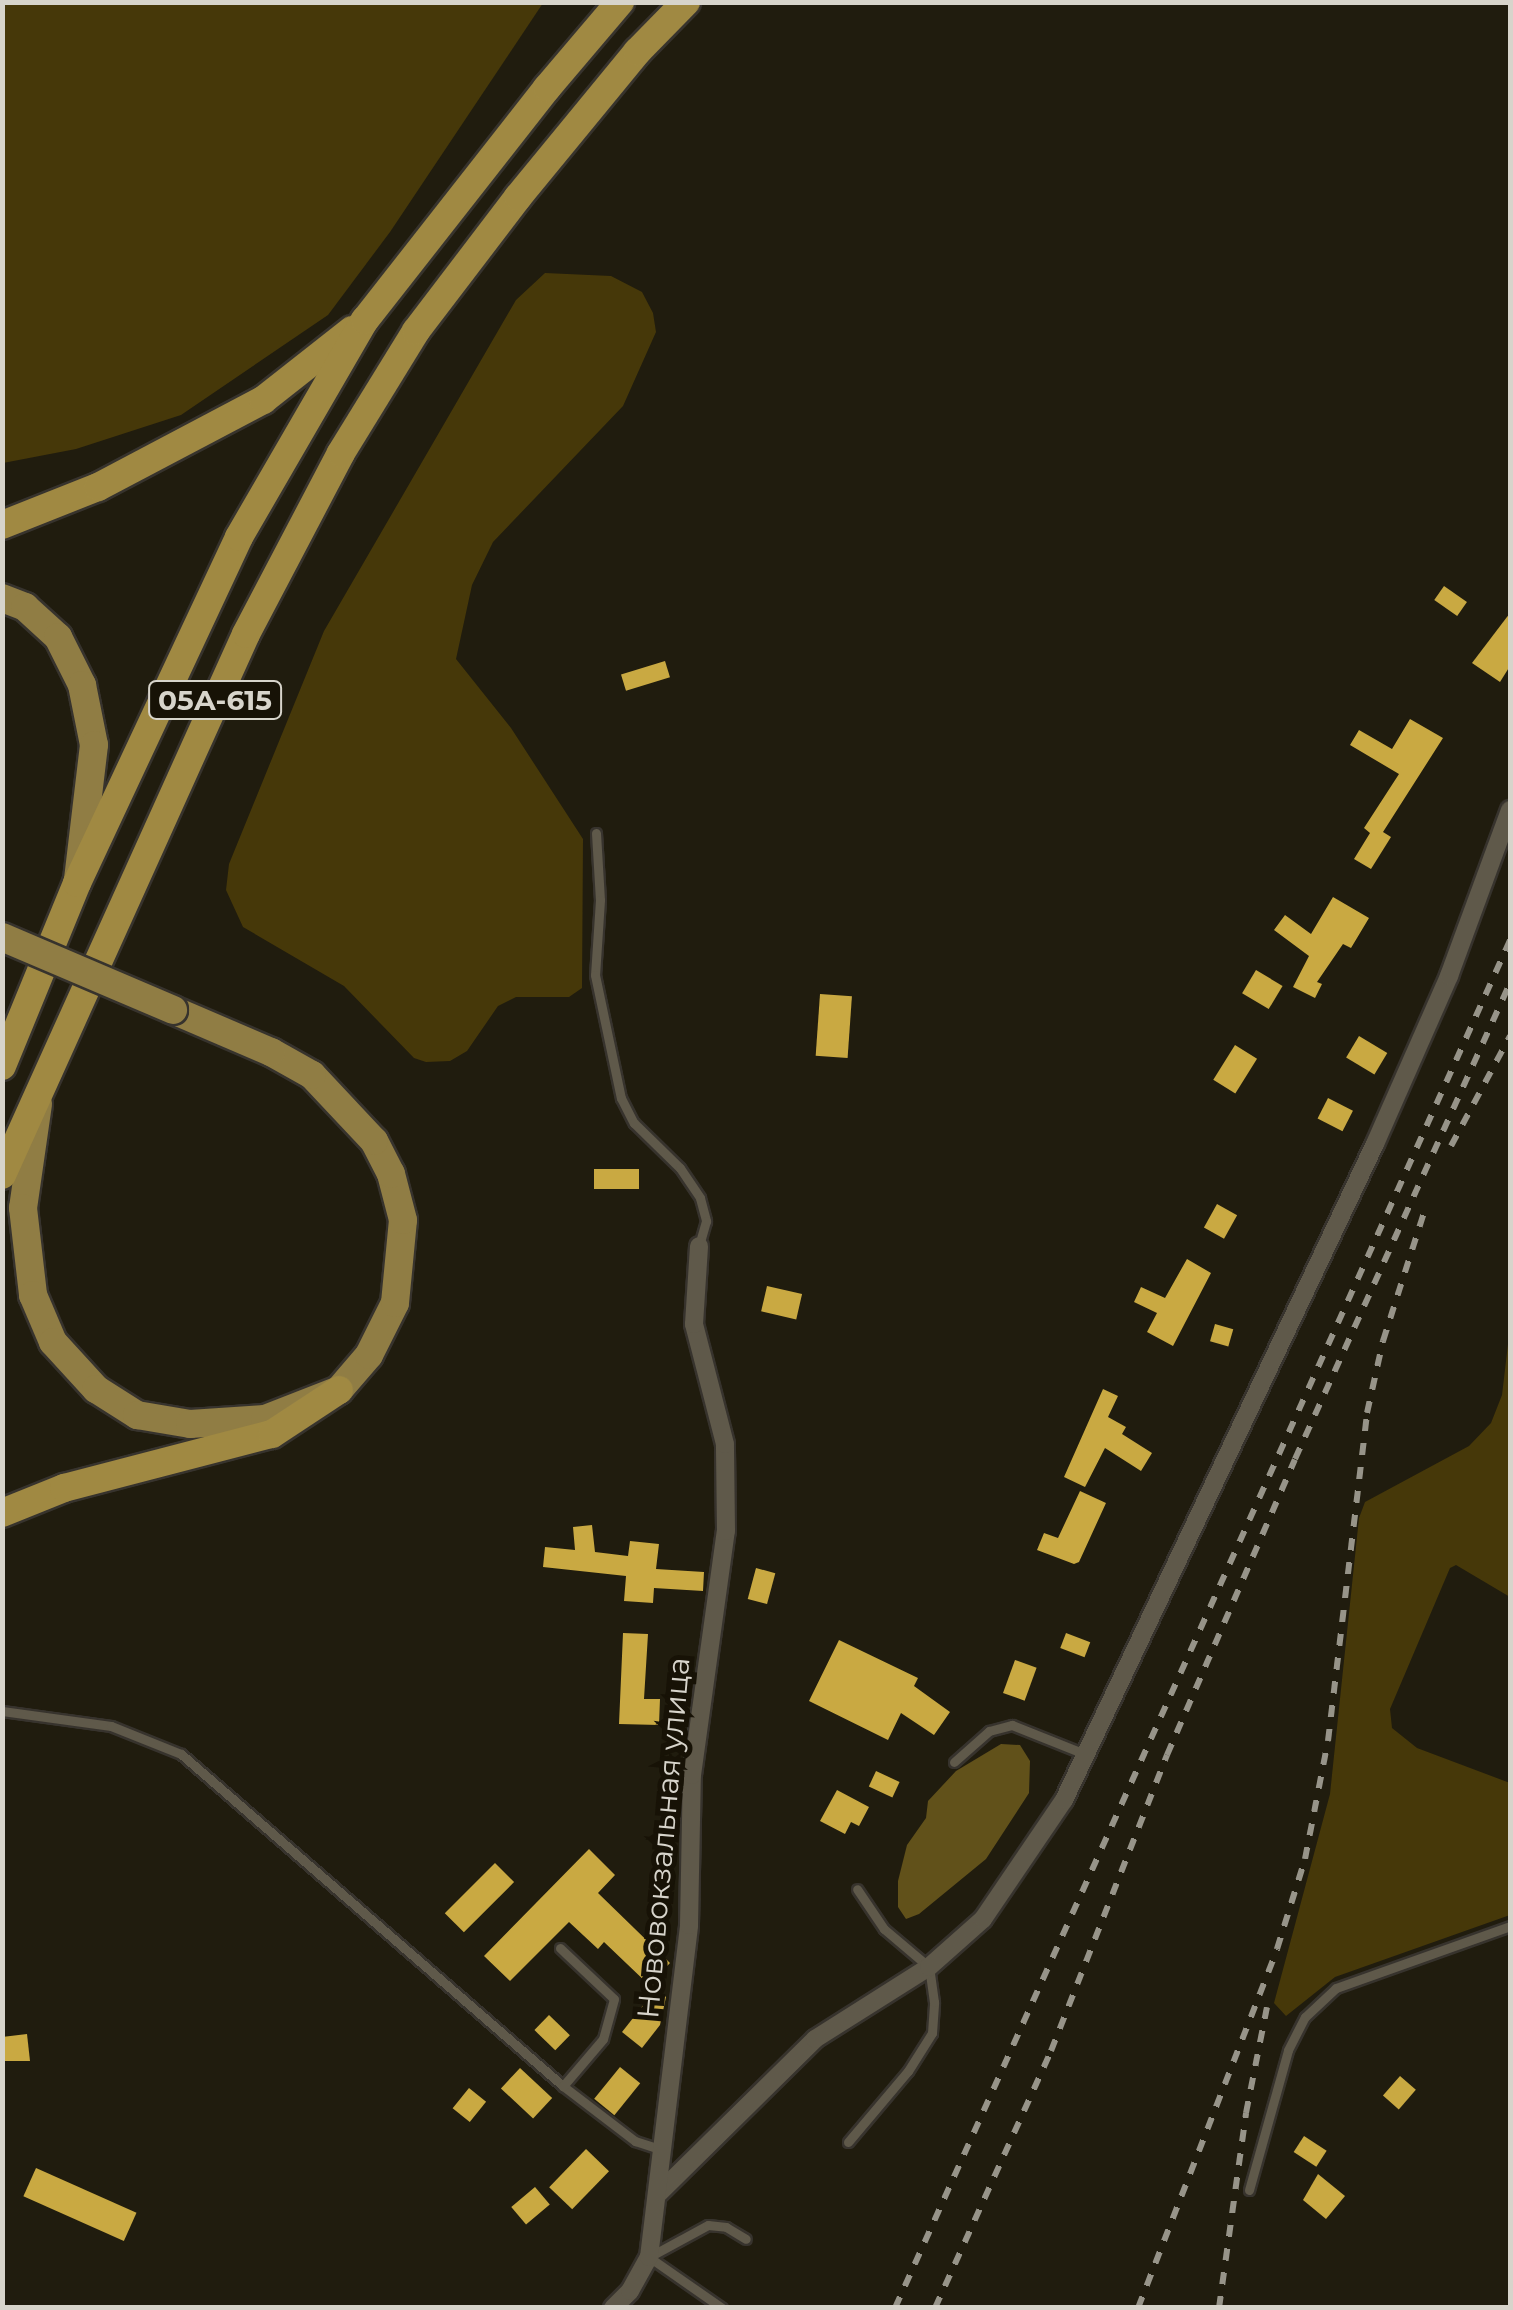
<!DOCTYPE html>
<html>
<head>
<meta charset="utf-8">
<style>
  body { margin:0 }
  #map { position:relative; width:1513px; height:2310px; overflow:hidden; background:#201c0e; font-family:Montserrat,sans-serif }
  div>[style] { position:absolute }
  .green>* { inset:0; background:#463809 }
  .water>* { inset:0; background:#61511a }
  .building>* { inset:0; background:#c9a942; transform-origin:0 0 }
  .roads { filter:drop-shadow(2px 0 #37332d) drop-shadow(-2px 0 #37332d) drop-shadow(0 2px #37332d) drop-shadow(0 -2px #37332d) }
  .service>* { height:9px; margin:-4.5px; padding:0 4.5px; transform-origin:4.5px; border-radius:4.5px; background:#5f594a }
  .minor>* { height:18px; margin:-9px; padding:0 9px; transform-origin:9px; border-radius:9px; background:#5f594a }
  .primary>* { height:28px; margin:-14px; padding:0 14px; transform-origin:14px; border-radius:14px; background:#907d44 }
  .trunk>* { height:28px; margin:-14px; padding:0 14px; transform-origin:14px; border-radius:14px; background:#a08942 }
  .rail>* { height:6px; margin-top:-3px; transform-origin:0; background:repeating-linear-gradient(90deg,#979489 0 12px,transparent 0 24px) }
  .bridges { filter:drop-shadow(2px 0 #37332d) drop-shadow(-2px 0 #37332d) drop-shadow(0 2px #37332d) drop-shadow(0 -2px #37332d) }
  .primary-bridge>* { height:28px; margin:-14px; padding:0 14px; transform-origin:14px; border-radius:14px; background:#907d44 }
  span { translate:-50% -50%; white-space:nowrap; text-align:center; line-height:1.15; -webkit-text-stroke:10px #171206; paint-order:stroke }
  .shield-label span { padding:2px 8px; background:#171206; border:2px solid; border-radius:8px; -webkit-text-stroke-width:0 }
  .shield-label { font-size:28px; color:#d7d4cb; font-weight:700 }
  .street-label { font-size:30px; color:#d7d4cb }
  .frame { position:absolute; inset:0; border:5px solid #d7d4cb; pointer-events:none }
</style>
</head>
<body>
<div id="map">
  <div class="green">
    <i style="clip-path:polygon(3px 2px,543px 2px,543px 3px,390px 232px,328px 315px,181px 415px,76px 449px,3px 463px)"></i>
    <i style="clip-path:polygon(545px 273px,611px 276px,642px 292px,653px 313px,656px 332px,623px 406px,493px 542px,472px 585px,456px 659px,511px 728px,583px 839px,582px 988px,569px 997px,516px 997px,498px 1006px,467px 1051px,450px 1061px,426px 1062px,414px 1058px,344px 986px,243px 927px,226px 890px,229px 864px,324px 631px,516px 300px)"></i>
    <i style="clip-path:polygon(1510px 1327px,1510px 1597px,1456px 1565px,1450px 1568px,1390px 1709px,1392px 1728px,1417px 1748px,1510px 1783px,1510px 1915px,1335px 1977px,1286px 2016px,1274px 2003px,1330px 1794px,1359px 1518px,1365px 1502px,1469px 1446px,1491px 1423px,1502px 1395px)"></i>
  </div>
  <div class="water">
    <i style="clip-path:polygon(1001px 1744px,1020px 1745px,1030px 1761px,1029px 1793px,986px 1859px,919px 1914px,906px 1919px,898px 1907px,898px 1881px,907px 1845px,926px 1818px,928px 1801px,956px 1771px)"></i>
  </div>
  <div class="building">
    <i style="left:1444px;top:586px;width:28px;height:17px;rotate:35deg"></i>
    <i style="clip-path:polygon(1510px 613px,1510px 666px,1500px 682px,1472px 663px)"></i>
    <i style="left:665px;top:661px;width:17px;height:46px;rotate:73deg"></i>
    <i style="clip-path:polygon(1410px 719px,1443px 738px,1383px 832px,1391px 837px,1371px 869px,1354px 859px,1370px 833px,1364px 828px,1399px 774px,1350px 745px,1359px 730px,1392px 749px)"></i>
    <i style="clip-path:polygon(1333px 897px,1369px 918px,1351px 948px,1343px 944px,1317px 982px,1322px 984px,1315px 998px,1293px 987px,1309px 956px,1274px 930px,1285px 915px,1311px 934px)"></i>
    <i style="left:1256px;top:970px;width:31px;height:27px;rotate:31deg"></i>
    <i style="left:820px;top:994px;width:32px;height:62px;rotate:4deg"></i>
    <i style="left:1359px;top:1036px;width:33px;height:25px;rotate:31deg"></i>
    <i style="left:1235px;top:1045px;width:26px;height:41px;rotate:32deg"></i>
    <i style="left:1328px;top:1098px;width:28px;height:23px;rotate:27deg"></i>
    <i style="left:639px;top:1169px;width:20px;height:45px;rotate:90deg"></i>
    <i style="left:1217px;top:1204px;width:23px;height:27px;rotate:29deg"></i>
    <i style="clip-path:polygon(1187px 1259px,1211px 1273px,1173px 1346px,1147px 1332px,1157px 1313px,1134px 1302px,1141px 1287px,1165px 1298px)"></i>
    <i style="left:767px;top:1286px;width:36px;height:26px;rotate:13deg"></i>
    <i style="left:1215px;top:1324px;width:19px;height:18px;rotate:16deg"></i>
    <i style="clip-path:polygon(1103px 1389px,1118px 1396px,1108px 1417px,1126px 1427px,1122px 1434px,1152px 1453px,1141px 1471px,1105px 1448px,1085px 1487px,1064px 1477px)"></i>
    <i style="clip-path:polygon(1080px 1491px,1106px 1503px,1079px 1562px,1074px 1564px,1037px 1550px,1044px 1533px,1058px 1538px)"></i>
    <i style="clip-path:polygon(592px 1525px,595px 1552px,628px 1556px,630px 1541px,659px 1544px,656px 1569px,704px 1572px,703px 1591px,654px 1588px,653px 1603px,624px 1601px,626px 1576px,543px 1567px,545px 1547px,575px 1550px,573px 1527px)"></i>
    <i style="left:756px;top:1568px;width:20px;height:32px;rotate:15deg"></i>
    <i style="clip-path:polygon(623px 1633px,648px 1634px,644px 1699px,660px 1699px,659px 1725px,619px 1724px)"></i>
    <i style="left:1066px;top:1633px;width:26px;height:16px;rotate:21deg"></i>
    <i style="clip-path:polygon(839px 1640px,918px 1678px,914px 1686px,950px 1712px,934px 1735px,901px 1713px,888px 1740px,809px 1701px)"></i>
    <i style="left:1015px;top:1660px;width:23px;height:35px;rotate:20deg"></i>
    <i style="left:876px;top:1771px;width:26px;height:17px;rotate:25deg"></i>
    <i style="clip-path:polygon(837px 1790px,869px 1807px,859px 1826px,851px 1822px,845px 1834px,820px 1821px)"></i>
    <i style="clip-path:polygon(589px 1849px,615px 1875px,598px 1893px,670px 1963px,649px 1985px,604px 1942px,598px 1949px,569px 1922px,510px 1981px,484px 1956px)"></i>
    <i style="left:495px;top:1863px;width:27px;height:71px;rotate:45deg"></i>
    <i style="clip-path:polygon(656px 1989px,666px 1997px,660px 2025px,642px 2048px,622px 2032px)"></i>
    <i style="left:549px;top:2015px;width:29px;height:21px;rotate:44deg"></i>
    <i style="clip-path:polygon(27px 2034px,30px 2061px,2px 2061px,2px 2037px)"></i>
    <i style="left:620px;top:2067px;width:26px;height:41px;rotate:39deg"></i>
    <i style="left:520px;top:2068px;width:44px;height:28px;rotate:43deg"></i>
    <i style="left:1400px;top:2076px;width:21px;height:26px;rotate:41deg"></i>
    <i style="left:469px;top:2088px;width:22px;height:26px;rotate:39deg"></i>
    <i style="left:1304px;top:2136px;width:27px;height:19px;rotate:33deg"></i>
    <i style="left:586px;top:2149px;width:32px;height:53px;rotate:44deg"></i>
    <i style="left:36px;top:2168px;width:110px;height:31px;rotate:24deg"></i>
    <i style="clip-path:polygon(1318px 2174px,1345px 2196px,1326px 2219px,1303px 2200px)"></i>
    <i style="left:535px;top:2187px;width:23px;height:31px;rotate:50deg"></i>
  </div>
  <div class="roads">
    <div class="service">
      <i style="left:596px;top:833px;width:67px;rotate:86.6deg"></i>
      <i style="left:600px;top:900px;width:75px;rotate:93.8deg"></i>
      <i style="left:595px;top:975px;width:126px;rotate:78.1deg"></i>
      <i style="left:621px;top:1098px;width:28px;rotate:63deg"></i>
      <i style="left:634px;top:1123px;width:64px;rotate:44.4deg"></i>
      <i style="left:680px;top:1168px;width:36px;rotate:56deg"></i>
      <i style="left:700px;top:1198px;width:24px;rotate:75deg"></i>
      <i style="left:706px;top:1221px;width:26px;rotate:106deg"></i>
      <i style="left:2px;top:1711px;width:110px;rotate:7.8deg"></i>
      <i style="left:111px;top:1726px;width:75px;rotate:21.8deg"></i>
      <i style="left:181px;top:1754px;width:506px;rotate:40.99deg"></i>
      <i style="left:563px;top:2086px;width:91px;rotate:37.4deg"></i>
      <i style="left:635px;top:2141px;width:28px;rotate:18deg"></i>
      <i style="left:954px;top:1762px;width:47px;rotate:-41.5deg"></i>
      <i style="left:989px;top:1731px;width:24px;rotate:-15deg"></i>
      <i style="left:1012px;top:1725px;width:79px;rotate:21.7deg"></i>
      <i style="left:560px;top:1948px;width:74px;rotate:43.4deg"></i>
      <i style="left:614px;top:1999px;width:41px;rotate:105.4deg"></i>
      <i style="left:603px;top:2039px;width:62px;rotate:130.4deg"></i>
      <i style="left:848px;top:2142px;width:93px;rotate:-49.8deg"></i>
      <i style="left:908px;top:2071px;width:45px;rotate:-57.7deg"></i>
      <i style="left:932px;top:2033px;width:31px;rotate:-86deg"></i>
      <i style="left:934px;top:2002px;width:35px;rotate:-98deg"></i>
      <i style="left:929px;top:1967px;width:59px;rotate:-139.8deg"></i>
      <i style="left:884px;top:1929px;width:48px;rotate:-124deg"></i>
      <i style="left:1249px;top:2190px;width:145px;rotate:-74.4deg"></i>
      <i style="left:1288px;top:2050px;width:37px;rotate:-63deg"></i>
      <i style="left:1305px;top:2017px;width:42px;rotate:-43.1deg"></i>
      <i style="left:1336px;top:1988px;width:185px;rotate:-19.6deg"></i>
      <i style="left:722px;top:2308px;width:89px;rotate:-145.1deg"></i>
      <i style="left:649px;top:2257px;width:67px;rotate:-28.5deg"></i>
      <i style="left:708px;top:2225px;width:18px;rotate:6deg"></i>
      <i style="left:726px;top:2227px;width:23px;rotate:31deg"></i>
    </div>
    <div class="minor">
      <i style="left:657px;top:2195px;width:222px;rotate:-44.6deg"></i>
      <i style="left:815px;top:2039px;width:135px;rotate:-32.3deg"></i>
      <i style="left:929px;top:1967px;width:72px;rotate:-41.6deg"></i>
      <i style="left:983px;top:1919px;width:144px;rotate:-55.8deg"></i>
      <i style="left:1064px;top:1800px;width:726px;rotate:-64.64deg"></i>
      <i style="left:1375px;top:1144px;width:184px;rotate:-66.2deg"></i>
      <i style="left:1449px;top:976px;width:177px;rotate:-69.8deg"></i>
      <i style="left:613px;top:2308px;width:24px;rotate:-45deg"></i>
      <i style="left:630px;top:2291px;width:39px;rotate:-61deg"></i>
      <i style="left:649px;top:2257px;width:334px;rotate:-83.1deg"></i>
      <i style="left:689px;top:1925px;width:150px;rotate:-88.9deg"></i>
      <i style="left:692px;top:1775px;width:246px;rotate:-82.1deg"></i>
      <i style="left:726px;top:1531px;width:87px;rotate:-90.7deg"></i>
      <i style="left:725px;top:1444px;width:124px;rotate:-104.5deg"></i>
      <i style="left:694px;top:1324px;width:78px;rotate:-86.3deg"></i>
    </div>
    <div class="primary">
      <i style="left:2px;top:598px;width:25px;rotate:21deg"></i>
      <i style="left:25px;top:607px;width:45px;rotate:42.3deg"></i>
      <i style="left:58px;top:637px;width:54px;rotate:63.4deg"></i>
      <i style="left:82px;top:685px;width:61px;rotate:78.7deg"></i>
      <i style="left:94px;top:745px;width:135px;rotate:96.8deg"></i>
      <i style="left:38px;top:1104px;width:105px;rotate:98.2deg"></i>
      <i style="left:23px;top:1208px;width:88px;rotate:83.4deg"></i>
      <i style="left:33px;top:1295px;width:51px;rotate:66.9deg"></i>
      <i style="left:53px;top:1342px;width:64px;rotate:47.5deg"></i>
      <i style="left:96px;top:1389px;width:49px;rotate:32.4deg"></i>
      <i style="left:137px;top:1415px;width:54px;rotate:9.6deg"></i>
      <i style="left:190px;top:1424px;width:75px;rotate:-3.8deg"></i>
      <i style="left:265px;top:1419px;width:79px;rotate:-21.4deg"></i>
      <i style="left:339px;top:1390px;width:46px;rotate:-49.4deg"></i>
      <i style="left:369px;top:1355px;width:58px;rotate:-63.4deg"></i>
      <i style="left:395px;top:1303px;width:83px;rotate:-84.5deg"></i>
      <i style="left:403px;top:1220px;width:48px;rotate:-104.6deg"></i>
      <i style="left:391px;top:1174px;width:37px;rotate:-117deg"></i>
      <i style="left:374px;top:1141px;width:91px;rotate:-133.2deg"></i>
      <i style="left:312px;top:1075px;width:47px;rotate:-150.7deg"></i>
      <i style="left:271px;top:1052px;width:107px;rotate:-156.8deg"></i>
    </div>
    <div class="trunk">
      <i style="left:2px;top:525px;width:103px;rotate:-21.6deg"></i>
      <i style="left:98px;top:487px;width:187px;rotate:-27.8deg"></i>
      <i style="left:263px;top:400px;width:113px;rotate:-38.2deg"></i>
      <i style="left:2px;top:1066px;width:198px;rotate:-67.7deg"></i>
      <i style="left:77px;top:883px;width:382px;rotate:-64.9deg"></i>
      <i style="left:239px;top:537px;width:251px;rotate:-59.9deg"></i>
      <i style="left:365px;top:320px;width:295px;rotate:-51.9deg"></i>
      <i style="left:547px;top:88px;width:113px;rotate:-49.7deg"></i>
      <i style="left:2px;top:1175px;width:593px;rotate:-65.72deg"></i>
      <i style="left:246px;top:634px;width:204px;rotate:-62.3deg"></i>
      <i style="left:341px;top:453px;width:143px;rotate:-58.4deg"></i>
      <i style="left:416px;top:331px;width:168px;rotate:-52.7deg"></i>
      <i style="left:518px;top:197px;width:188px;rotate:-50.6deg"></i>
      <i style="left:637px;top:52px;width:70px;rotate:-45.6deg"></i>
      <i style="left:2px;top:1513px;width:67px;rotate:-22deg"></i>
      <i style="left:64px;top:1488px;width:215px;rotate:-14.6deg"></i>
      <i style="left:272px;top:1434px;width:80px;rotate:-33.3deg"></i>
    </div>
  </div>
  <div class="rail">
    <i style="left:1451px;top:1146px;width:125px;rotate:-61.8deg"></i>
    <i style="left:895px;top:2308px;width:1500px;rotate:-65.79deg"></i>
    <i style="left:935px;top:2308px;width:282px;rotate:-65.7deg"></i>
    <i style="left:1051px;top:2051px;width:318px;rotate:-68.6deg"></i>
    <i style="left:1167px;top:1755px;width:322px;rotate:-66.6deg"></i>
    <i style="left:1295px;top:1459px;width:522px;rotate:-65.69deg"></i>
    <i style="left:1138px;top:2308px;width:385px;rotate:-68.8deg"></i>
    <i style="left:1277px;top:1949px;width:94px;rotate:-72.7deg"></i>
    <i style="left:1305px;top:1859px;width:120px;rotate:-79deg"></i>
    <i style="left:1328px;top:1741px;width:330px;rotate:-83.2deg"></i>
    <i style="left:1367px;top:1413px;width:74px;rotate:-77.5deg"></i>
    <i style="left:1383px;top:1341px;width:139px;rotate:-72.3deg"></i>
    <i style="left:1219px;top:2308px;width:197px;rotate:-82.1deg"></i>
    <i style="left:1246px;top:2113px;width:108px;rotate:-78.8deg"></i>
  </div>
  <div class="bridges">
    <div class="primary-bridge">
      <i style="left:2px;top:937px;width:186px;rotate:23.1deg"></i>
    </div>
  </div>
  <div class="shield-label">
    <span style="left:215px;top:700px">05А-615</span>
  </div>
  <div class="street-label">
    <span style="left:664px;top:1838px;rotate:-85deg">Нововокзальная улица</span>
  </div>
  <div class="frame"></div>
</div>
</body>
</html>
